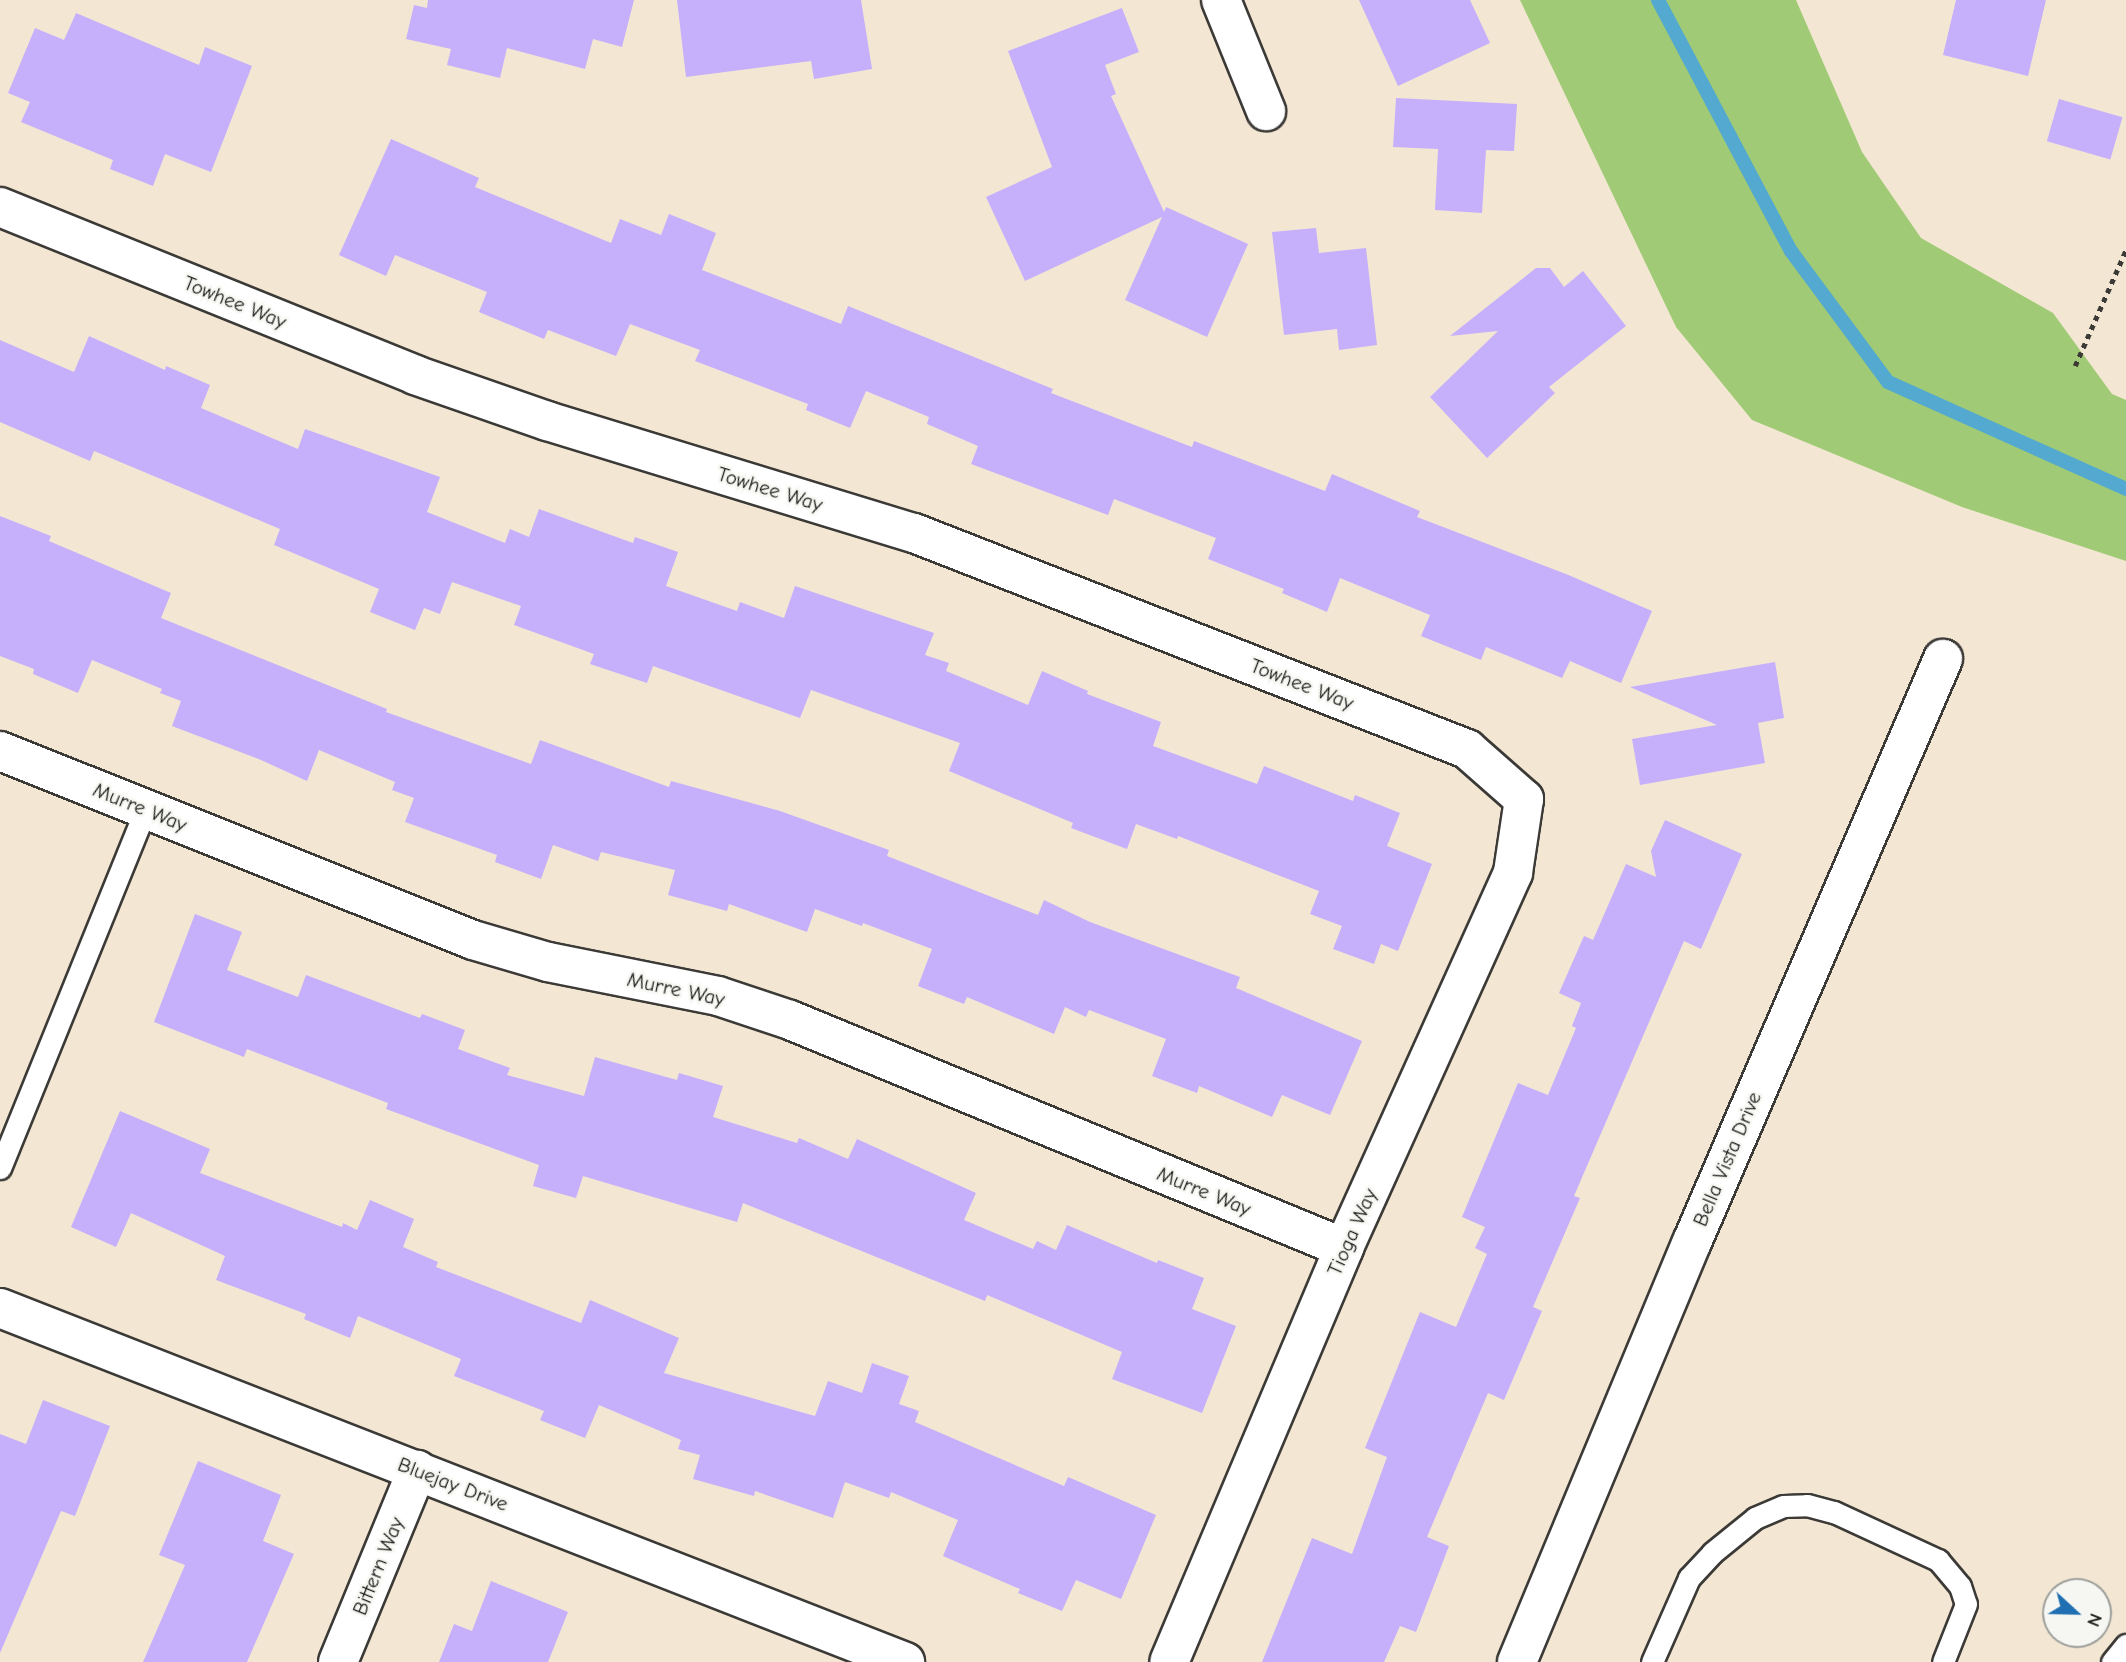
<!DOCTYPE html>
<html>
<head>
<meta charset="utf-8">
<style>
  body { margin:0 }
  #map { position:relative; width:2126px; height:1662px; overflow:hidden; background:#f3e7d3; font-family:"Comic Neue",sans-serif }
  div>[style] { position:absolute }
  .green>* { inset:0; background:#a0ca75 }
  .stream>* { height:14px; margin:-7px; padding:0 7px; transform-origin:7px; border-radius:7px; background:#53a9cf }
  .building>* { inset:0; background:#c6affb; transform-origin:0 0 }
  .path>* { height:4.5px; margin-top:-2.25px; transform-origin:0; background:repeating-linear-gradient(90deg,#3c3a37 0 5px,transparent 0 10px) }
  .roads { filter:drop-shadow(2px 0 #3c3a37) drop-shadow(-2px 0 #3c3a37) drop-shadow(0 2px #3c3a37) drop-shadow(0 -2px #3c3a37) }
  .lane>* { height:21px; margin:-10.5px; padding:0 10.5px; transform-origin:10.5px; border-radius:10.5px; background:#fff }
  .street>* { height:38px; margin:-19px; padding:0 19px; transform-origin:19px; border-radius:19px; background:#fff }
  span { translate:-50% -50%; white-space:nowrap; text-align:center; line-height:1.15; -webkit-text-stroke:5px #f6f6f2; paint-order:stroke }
  .street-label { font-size:21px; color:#1c1c1c }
  .north { position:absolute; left:2042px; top:1578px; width:70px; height:70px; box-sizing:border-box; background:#f6f6f2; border:2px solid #9f9f9c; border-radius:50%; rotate:112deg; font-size:19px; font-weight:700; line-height:28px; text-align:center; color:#1c1c1c }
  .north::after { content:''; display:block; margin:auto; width:24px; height:32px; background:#1f6fb2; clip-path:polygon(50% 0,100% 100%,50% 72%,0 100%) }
</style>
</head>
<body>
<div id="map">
  <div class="green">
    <i style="clip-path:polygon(1520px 0,1796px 0,1862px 152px,1921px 238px,2053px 313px,2112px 394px,2126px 400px,2126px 561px,1962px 507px,1752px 420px,1676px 327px)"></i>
  </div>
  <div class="stream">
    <i style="left:1658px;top:0;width:284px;rotate:62.1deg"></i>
    <i style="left:1791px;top:251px;width:163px;rotate:53.5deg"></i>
    <i style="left:1888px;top:382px;width:261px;rotate:24.2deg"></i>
  </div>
  <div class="building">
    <i style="clip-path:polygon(428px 0,634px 0,622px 47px,593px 39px,585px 69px,507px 48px,500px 78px,447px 65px,451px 49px,406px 39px,414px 5px,427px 8px)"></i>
    <i style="clip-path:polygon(677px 0,861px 0,872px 69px,814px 79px,811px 61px,686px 77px)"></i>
    <i style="clip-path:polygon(1359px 0,1470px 0,1490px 43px,1398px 86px)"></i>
    <i style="clip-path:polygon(1956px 0,2046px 0,2028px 76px,1943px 55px)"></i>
    <i style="clip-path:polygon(1122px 8px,1139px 52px,1105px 65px,1116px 94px,1111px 96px,1164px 212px,1166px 207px,1248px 244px,1207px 337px,1125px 300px,1162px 217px,1025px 281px,986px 197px,1052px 167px,1008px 51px)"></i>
    <i style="clip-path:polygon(76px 13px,199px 65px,205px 47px,252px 66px,211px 172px,165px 154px,153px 186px,110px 169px,113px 160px,21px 122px,30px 102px,8px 93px,35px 28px,64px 40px)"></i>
    <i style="clip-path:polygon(1396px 98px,1517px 104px,1514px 151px,1486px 150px,1482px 213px,1435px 210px,1438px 149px,1393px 147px)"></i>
    <i style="left:2059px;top:99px;width:66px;height:44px;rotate:16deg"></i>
    <i style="clip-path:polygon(391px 139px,479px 178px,475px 187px,611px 243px,620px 219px,661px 235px,669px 214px,716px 233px,702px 270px,841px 324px,848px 306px,1053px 389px,1051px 393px,1192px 447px,1194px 441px,1325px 491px,1332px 474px,1420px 511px,1417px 517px,1566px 574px,1652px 611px,1621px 683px,1570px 661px,1562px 678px,1486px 647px,1481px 660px,1421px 636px,1430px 615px,1340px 578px,1327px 612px,1282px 593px,1284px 589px,1208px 559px,1216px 538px,1114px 499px,1108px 515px,971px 464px,978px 446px,927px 424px,929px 417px,866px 391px,850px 428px,806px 410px,808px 404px,695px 361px,700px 350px,630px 324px,616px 356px,548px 330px,544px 339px,479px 312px,487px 292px,395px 255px,386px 276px,339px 255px)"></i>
    <i style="clip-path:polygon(1316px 228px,1319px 253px,1366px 248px,1377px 345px,1339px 350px,1337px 329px,1284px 335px,1272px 232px)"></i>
    <i style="clip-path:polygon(1536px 268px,1550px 268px,1564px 287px,1583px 271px,1626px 326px,1549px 387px,1555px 393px,1487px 458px,1430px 397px,1498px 331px,1450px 336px)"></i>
    <i style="clip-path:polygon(89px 336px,165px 370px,166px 366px,210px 385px,201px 408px,298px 449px,305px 429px,440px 477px,427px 512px,505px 543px,510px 529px,529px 537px,539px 509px,633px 543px,635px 537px,678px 552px,666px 586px,737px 611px,740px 602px,784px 618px,795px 586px,934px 633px,925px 655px,949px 663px,946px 671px,1028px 705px,1042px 671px,1088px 691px,1087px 694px,1161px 722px,1153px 746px,1257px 784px,1264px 766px,1353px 801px,1355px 795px,1400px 813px,1387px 846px,1432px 864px,1398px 951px,1381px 944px,1374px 964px,1333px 949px,1342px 926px,1310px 914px,1319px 891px,1178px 836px,1177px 839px,1136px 824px,1127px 849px,1071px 828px,1073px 823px,949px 771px,960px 743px,811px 690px,800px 718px,653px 666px,647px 683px,590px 664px,594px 654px,514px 625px,521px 606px,452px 582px,440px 614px,424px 608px,415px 630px,370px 612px,379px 589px,274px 545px,280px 529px,94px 451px,90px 461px,0 422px,0 340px,74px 372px)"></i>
    <i style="clip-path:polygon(0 516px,51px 536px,49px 541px,171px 593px,161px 618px,387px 709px,386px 712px,531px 764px,540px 740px,669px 787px,671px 781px,780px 811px,889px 850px,887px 856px,1038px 915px,1044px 900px,1090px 922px,1240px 977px,1236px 988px,1362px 1041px,1330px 1115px,1282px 1095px,1272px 1117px,1199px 1086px,1197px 1093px,1152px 1076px,1166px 1039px,1089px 1010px,1086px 1017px,1065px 1007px,1054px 1034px,967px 997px,964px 1004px,918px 986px,932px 949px,863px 923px,862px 926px,815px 909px,807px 932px,729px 904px,727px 911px,668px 895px,675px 870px,601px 852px,598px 861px,553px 845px,541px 879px,495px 862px,497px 855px,405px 822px,414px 798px,392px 790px,395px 782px,319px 750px,307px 781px,261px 760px,172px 726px,181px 701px,160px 693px,162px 689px,92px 660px,78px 693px,33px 674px,34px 669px,0 656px)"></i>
    <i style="clip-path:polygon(1775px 662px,1784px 718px,1758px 723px,1765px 763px,1640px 785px,1632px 739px,1717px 725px,1630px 687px)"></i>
    <i style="clip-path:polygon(1665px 820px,1742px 854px,1701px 949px,1684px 941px,1574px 1196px,1580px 1198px,1533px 1307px,1542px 1311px,1504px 1400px,1488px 1393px,1427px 1537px,1449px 1546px,1416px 1632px,1400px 1626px,1384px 1662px,1262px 1662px,1312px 1538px,1352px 1554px,1387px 1457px,1365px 1448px,1420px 1312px,1456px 1327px,1487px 1254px,1475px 1248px,1485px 1227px,1462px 1217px,1518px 1083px,1548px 1095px,1576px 1028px,1572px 1026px,1581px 1003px,1559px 993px,1584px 936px,1593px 940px,1626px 864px,1656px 877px,1651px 851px)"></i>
    <i style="clip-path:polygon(195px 914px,242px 932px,227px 970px,298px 997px,306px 975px,420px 1018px,422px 1014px,465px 1030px,458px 1049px,510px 1068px,507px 1075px,584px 1096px,595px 1057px,677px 1080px,679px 1073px,723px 1086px,713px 1117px,797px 1143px,799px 1138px,848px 1159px,857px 1139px,976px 1193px,964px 1220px,1033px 1249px,1037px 1241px,1056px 1250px,1067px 1225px,1157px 1263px,1158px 1260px,1204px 1278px,1192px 1309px,1236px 1326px,1202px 1413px,1112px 1379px,1122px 1352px,987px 1295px,985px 1301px,743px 1203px,737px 1222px,583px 1176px,576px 1198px,533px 1186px,539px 1165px,386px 1109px,388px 1103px,247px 1049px,244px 1057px,154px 1022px)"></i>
    <i style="clip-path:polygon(120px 1111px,210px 1149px,200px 1173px,342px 1227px,343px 1223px,357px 1230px,370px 1200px,414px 1219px,403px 1247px,438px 1262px,436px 1267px,581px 1323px,590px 1300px,679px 1338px,664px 1373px,815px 1416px,828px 1381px,862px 1393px,872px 1363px,909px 1376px,899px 1404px,919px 1411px,915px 1422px,1064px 1486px,1068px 1477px,1156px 1515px,1121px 1599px,1076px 1580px,1062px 1611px,1018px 1593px,1020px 1589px,943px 1556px,958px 1520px,891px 1492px,889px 1498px,845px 1482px,833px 1518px,755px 1491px,754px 1496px,693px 1479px,700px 1455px,678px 1449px,681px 1440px,599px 1405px,585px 1438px,540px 1420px,544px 1411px,454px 1376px,461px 1359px,358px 1316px,350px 1338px,304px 1319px,306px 1314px,216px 1280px,225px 1256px,131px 1213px,116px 1247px,71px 1227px)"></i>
    <i style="clip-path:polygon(43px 1400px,110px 1426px,75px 1516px,61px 1511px,0 1653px,0 1434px,26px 1444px)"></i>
    <i style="clip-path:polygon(198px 1461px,281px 1495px,263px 1541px,294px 1554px,247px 1662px,143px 1662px,185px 1565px,159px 1555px)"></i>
    <i style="clip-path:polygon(491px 1581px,568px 1612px,548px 1662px,439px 1662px,454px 1624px,472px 1631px)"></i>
  </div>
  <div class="path">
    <i style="left:2075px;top:366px;width:127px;rotate:-66.3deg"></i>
  </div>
  <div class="roads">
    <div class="lane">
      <i style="left:0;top:1168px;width:388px;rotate:-67.9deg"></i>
      <i style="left:1652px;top:1662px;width:92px;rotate:-66.2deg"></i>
      <i style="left:1689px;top:1578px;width:34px;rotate:-47deg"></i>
      <i style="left:1712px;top:1553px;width:55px;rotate:-39.1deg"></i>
      <i style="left:1755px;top:1518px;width:30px;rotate:-23deg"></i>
      <i style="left:1783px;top:1506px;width:24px;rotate:-2deg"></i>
      <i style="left:1807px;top:1505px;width:28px;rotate:15deg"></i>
      <i style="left:1834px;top:1512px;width:115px;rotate:24.8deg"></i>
      <i style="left:1938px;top:1560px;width:34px;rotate:50deg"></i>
      <i style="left:1960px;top:1586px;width:19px;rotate:72deg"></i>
      <i style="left:1966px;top:1604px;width:62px;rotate:111.6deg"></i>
      <i style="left:2112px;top:1662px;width:22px;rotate:-51deg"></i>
    </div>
    <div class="street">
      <i style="left:1221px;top:0;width:120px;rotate:67.9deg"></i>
      <i style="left:0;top:207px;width:448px;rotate:22deg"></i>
      <i style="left:415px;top:375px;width:140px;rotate:19.2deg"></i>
      <i style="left:547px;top:421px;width:384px;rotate:17deg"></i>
      <i style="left:914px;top:533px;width:594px;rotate:21.34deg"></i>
      <i style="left:1467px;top:749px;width:76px;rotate:41.3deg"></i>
      <i style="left:1524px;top:799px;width:75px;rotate:98.5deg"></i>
      <i style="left:1513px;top:873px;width:411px;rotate:114.3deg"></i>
      <i style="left:1344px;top:1248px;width:449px;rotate:112.9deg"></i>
      <i style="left:0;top:751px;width:509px;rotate:21.78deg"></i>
      <i style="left:473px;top:940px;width:78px;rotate:16.3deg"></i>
      <i style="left:548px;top:962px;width:173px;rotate:11.3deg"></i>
      <i style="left:718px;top:996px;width:76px;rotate:18.4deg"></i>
      <i style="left:790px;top:1020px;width:599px;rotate:22.37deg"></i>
      <i style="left:0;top:1308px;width:972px;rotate:21.36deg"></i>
      <i style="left:338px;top:1662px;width:208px;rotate:-67.6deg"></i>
      <i style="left:1517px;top:1662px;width:455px;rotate:-67.4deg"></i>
      <i style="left:1692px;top:1242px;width:635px;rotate:-66.71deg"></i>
    </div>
  </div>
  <div class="street-label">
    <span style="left:235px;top:302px;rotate:22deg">Towhee Way</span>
    <span style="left:770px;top:489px;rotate:17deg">Towhee Way</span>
    <span style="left:1302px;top:684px;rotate:21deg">Towhee Way</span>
    <span style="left:140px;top:807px;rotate:22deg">Murre Way</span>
    <span style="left:676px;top:989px;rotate:12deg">Murre Way</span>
    <span style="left:1727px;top:1159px;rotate:-67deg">Bella Vista Drive</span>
    <span style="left:1204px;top:1191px;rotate:22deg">Murre Way</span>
    <span style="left:1352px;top:1232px;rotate:-66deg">Tioga Way</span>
    <span style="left:453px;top:1484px;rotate:21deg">Bluejay Drive</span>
    <span style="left:378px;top:1566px;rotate:-68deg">Bittern Way</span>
  </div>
  <div class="north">N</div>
</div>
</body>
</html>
